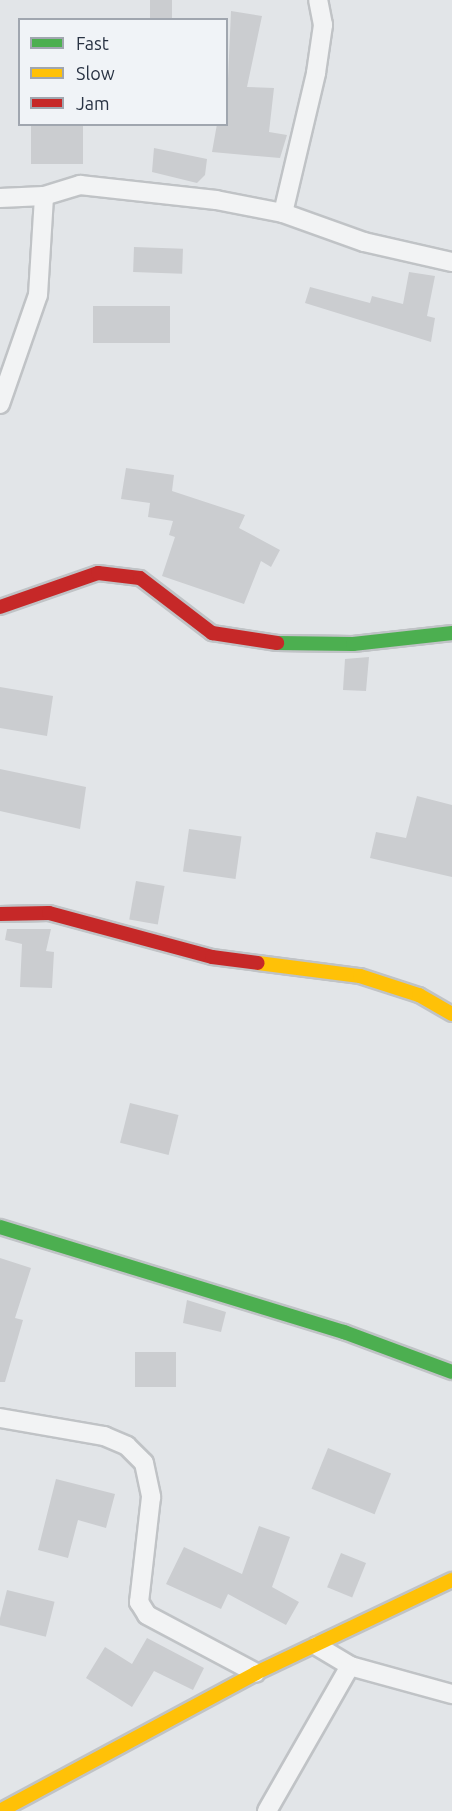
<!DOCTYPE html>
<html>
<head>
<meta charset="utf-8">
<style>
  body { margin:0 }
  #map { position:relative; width:452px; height:1811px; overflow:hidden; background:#e2e5e8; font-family:Ubuntu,sans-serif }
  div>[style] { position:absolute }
  .building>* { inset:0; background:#cbcdd0; transform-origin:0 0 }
  .roads { filter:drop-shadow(2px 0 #c0c3c6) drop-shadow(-2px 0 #c0c3c6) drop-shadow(0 2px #c0c3c6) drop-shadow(0 -2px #c0c3c6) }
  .street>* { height:18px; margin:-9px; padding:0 9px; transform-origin:9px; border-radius:9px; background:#f2f3f4 }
  .fast>* { height:14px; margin:-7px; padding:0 7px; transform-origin:7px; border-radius:7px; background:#4caf50 }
  .slow>* { height:14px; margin:-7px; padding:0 7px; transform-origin:7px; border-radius:7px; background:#ffc107 }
  .jam>* { height:14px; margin:-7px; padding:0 7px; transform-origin:7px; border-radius:7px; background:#c62828 }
  span { translate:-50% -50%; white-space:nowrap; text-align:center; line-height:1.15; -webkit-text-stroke:4.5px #f0f3f7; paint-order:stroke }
  .legend { position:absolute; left:18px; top:18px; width:210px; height:108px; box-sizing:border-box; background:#f0f3f7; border:2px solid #a0a6af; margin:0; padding:8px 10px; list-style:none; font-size:18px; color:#283243 }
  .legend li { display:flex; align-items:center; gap:12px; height:30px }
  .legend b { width:30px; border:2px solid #a0a6af }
</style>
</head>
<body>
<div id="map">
  <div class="building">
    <i style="left:150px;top:0;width:22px;height:20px"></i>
    <i style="clip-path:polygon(231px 11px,262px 16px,247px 87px,274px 88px,269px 132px,287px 135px,280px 158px,212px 152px,217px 124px,226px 124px)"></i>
    <i style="left:31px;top:124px;width:52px;height:40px"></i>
    <i style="clip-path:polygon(154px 148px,207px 159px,205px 175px,197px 183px,152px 172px)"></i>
    <i style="left:134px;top:247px;width:49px;height:25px;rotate:2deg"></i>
    <i style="clip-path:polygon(409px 272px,435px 276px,427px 316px,435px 318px,431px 342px,305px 303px,310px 287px,370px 303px,372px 296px,403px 304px)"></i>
    <i style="left:93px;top:306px;width:77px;height:37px"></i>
    <i style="clip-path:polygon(126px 468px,174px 475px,172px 491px,245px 515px,239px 528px,280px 550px,271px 567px,261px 561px,244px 604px,162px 576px,175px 537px,169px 535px,173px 521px,148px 517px,150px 503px,121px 499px)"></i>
    <i style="clip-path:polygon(369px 657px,366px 691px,343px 690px,345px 659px)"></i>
    <i style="clip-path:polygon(0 687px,53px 696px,47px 736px,0 728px)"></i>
    <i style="clip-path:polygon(0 769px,86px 787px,80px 829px,0 811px)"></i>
    <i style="clip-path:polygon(417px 796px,452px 805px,452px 877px,370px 858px,376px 832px,406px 838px)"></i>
    <i style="left:189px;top:829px;width:53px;height:43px;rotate:8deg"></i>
    <i style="left:136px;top:881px;width:29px;height:39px;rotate:10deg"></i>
    <i style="clip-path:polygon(7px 929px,51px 929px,46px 951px,54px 952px,52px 988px,20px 987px,22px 944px,5px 940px)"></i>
    <i style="left:130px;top:1103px;width:50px;height:41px;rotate:14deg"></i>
    <i style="clip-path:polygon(0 1258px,31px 1268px,15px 1318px,23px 1320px,5px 1382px,0 1382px)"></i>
    <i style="clip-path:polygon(187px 1300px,226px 1312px,221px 1332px,183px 1323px)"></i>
    <i style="left:135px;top:1352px;width:41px;height:35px"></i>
    <i style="left:328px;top:1448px;width:68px;height:44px;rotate:22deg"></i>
    <i style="clip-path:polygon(56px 1479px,115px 1494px,106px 1528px,78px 1520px,68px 1558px,38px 1550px)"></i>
    <i style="clip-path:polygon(259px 1526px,290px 1537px,272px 1587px,299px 1602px,286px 1625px,228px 1594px,221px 1609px,166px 1584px,184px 1547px,242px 1574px)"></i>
    <i style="left:341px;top:1553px;width:27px;height:37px;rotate:22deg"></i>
    <i style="left:7px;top:1590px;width:49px;height:36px;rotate:14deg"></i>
    <i style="clip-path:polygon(147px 1638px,204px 1668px,193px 1690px,154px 1671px,132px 1707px,86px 1678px,105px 1647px,132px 1664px)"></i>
  </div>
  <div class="roads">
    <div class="street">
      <i style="left:0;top:198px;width:44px;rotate:-2.6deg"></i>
      <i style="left:44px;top:196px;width:38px;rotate:-17deg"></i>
      <i style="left:80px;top:185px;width:137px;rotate:6.3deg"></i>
      <i style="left:216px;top:200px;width:68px;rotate:11deg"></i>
      <i style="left:283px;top:213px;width:86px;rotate:19.7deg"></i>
      <i style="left:364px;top:242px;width:90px;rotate:12.8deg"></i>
      <i style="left:283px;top:213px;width:144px;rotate:-76.7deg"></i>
      <i style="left:316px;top:73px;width:49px;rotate:-81.7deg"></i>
      <i style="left:323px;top:25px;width:25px;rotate:-101deg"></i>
      <i style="left:0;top:404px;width:115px;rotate:-70.8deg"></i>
      <i style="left:38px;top:295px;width:99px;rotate:-86.5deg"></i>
      <i style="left:0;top:1418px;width:106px;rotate:9.8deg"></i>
      <i style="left:104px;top:1436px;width:25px;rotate:23deg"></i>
      <i style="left:127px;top:1446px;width:24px;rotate:45deg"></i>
      <i style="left:144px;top:1463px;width:35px;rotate:78deg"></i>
      <i style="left:151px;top:1497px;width:106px;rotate:96.5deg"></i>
      <i style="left:139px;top:1602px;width:15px;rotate:58deg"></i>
      <i style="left:147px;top:1615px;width:123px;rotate:28deg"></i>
      <i style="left:317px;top:1646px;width:39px;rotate:31deg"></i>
      <i style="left:350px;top:1666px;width:106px;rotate:15.4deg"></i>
      <i style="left:267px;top:1811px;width:167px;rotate:-60.2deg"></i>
    </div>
    <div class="fast">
      <i style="left:277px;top:643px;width:76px;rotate:0.8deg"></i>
      <i style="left:353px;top:644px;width:100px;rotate:-6.3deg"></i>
      <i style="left:0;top:1227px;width:360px;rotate:17deg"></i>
      <i style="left:344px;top:1332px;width:115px;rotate:20.3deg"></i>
    </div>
    <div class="slow">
      <i style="left:258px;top:963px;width:103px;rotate:7.3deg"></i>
      <i style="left:360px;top:976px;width:62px;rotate:17.9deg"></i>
      <i style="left:419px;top:995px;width:38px;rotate:30deg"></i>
      <i style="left:0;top:1811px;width:291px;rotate:-28.3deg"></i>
      <i style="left:256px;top:1673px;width:217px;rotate:-25.4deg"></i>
    </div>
    <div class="jam">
      <i style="left:0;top:607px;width:104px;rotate:-19.1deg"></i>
      <i style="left:98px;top:573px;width:42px;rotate:6.8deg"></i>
      <i style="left:140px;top:578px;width:91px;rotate:37.4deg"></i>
      <i style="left:212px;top:633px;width:66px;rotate:8.7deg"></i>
      <i style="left:0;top:914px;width:49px;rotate:-1.2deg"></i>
      <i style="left:49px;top:913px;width:169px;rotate:15.1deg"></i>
      <i style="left:212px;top:957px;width:46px;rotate:7.4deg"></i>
    </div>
  </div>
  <ul class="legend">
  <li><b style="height:8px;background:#4caf50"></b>Fast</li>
  <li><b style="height:8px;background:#ffc107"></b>Slow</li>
  <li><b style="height:8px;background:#c62828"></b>Jam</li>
  </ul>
</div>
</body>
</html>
